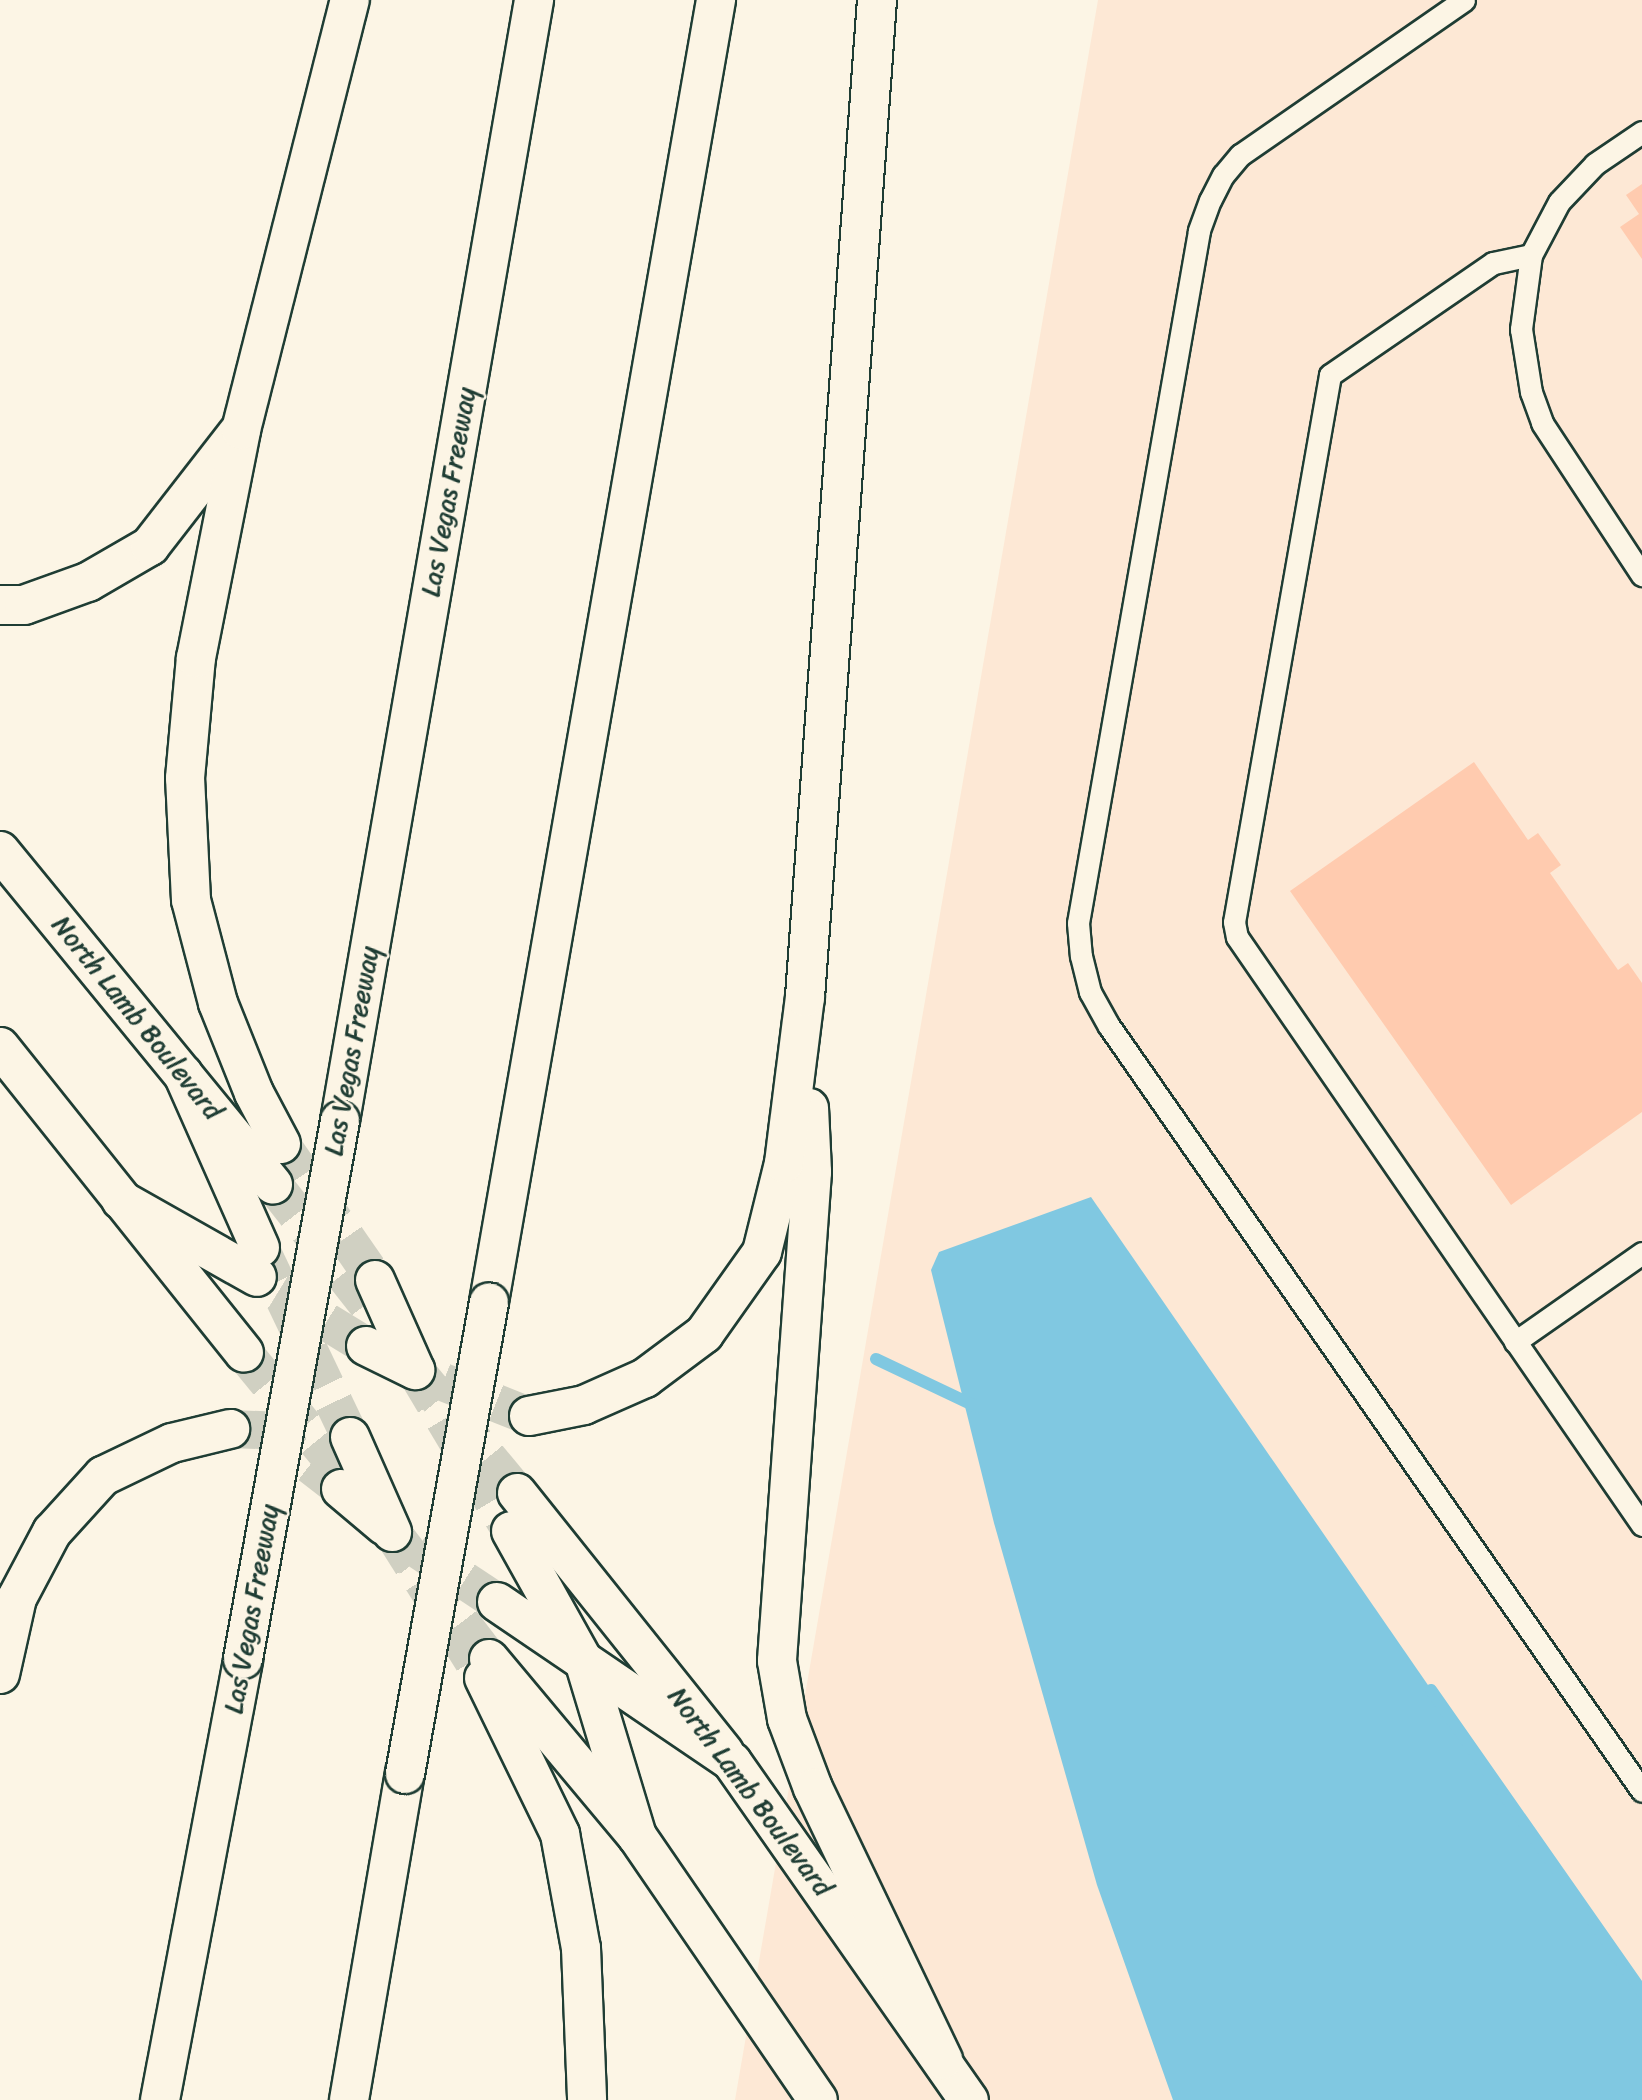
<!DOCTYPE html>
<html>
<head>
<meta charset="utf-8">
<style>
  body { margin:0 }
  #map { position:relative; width:1642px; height:2100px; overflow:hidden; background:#fcf5e5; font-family:Sriracha,sans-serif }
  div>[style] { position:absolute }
  .built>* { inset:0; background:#fde8d5 }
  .water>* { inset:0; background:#80c8e1 }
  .stream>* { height:12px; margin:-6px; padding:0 6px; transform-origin:6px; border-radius:6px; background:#80c8e1 }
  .building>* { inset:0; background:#ffcbaf }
  .secondary-tunnel>* { height:38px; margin-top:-19px; transform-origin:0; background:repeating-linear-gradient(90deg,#d0d0c2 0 38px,transparent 0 57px) }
  .highway-tunnel>* { height:38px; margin-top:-19px; transform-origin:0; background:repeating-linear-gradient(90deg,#d0d0c2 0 38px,transparent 0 57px) }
  .roads { filter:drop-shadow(2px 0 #1f3d34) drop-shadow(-2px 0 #1f3d34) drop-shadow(0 2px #1f3d34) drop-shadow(0 -2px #1f3d34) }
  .lane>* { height:21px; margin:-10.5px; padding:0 10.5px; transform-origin:10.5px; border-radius:10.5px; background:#fcf5e5 }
  .secondary>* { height:38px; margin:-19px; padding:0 19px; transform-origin:19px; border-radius:19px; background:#fcf5e5 }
  .primary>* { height:38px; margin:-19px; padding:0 19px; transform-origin:19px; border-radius:19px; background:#fcf5e5 }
  .highway>* { height:38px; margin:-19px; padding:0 19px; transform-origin:19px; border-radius:19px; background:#fcf5e5 }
  .bridges { filter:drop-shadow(2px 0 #1f3d34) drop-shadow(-2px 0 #1f3d34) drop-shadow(0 2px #1f3d34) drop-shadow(0 -2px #1f3d34) }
  .highway-bridge>* { height:38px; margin:-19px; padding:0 19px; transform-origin:19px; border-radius:19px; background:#fcf5e5 }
  span { translate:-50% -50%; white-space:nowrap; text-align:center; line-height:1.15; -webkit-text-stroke:5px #fcf5e5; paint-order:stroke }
  .street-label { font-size:26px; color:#1f3d34 }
</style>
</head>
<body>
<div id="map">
  <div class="built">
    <i style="clip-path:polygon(1098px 0,1642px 0,1642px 2100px,735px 2100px)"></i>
  </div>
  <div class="water">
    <i style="clip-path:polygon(1091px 1197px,1642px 1995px,1642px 2100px,1173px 2100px,1097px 1885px,994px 1523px,931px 1270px,939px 1252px)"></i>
  </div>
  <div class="stream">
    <i style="left:876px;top:1359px;width:112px;rotate:25.4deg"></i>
    <i style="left:1431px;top:1690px;width:368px;rotate:55deg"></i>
  </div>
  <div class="building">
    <i style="clip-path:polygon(1642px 184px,1642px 259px,1620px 227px,1639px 214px,1626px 195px)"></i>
    <i style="clip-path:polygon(1474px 762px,1528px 840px,1538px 833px,1561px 865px,1550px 873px,1618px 970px,1628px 963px,1642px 983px,1642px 1112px,1511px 1205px,1290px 891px)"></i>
  </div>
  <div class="secondary-tunnel">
    <i style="left:273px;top:1184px;width:159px;rotate:51.9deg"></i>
    <i style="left:244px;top:1353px;width:156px;rotate:50.5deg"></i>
    <i style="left:415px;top:1370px;width:160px;rotate:50.3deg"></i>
    <i style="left:392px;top:1532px;width:160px;rotate:52.6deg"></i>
  </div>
  <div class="highway-tunnel">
    <i style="left:281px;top:1144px;width:165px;rotate:55.3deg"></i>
    <i style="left:260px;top:1248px;width:209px;rotate:64.5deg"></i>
    <i style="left:278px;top:1292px;width:103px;rotate:31.5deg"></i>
    <i style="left:415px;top:1370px;width:187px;rotate:59.2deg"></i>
    <i style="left:443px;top:1382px;width:92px;rotate:21.6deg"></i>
    <i style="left:230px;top:1429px;width:35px;rotate:2deg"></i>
    <i style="left:265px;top:1430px;width:96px;rotate:37.8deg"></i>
    <i style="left:392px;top:1532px;width:173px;rotate:57.8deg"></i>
    <i style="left:417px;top:1549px;width:96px;rotate:33.5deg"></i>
  </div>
  <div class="roads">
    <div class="lane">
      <i style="left:1464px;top:0;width:272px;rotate:145.3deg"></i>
      <i style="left:1240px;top:155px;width:26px;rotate:130deg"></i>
      <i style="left:1223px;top:175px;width:28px;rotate:117deg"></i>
      <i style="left:1210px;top:200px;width:33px;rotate:110deg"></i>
      <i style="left:1199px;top:231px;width:702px;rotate:99.92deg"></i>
      <i style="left:1078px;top:923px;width:33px;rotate:85deg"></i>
      <i style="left:1081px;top:956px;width:37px;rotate:76deg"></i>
      <i style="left:1090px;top:992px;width:39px;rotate:61deg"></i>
      <i style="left:1109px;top:1026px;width:932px;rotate:55.13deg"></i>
      <i style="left:1642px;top:132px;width:57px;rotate:145.8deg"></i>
      <i style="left:1595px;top:164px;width:52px;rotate:133.5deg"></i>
      <i style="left:1559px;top:202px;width:60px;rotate:117.8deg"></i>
      <i style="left:1531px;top:255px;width:75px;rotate:97.7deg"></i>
      <i style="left:1521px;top:329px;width:64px;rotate:81deg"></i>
      <i style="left:1531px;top:392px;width:33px;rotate:70deg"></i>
      <i style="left:1542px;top:423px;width:182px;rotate:56.7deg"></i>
      <i style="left:1531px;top:255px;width:39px;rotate:168deg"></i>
      <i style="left:1493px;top:263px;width:198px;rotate:145.5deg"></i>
      <i style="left:1330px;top:375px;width:555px;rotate:99.95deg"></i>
      <i style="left:1234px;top:922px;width:15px;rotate:79deg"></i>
      <i style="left:1237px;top:937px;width:714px;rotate:55.44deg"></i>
      <i style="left:1515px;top:1342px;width:155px;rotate:-35deg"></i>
    </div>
    <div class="secondary">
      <i style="left:0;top:851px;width:431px;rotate:50.7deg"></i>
      <i style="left:0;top:1047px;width:391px;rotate:51.4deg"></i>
      <i style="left:517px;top:1493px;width:332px;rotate:51.4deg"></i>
      <i style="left:489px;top:1659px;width:231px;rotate:50.1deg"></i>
    </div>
    <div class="primary">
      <i style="left:732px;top:1762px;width:413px;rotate:55deg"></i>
      <i style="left:637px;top:1836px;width:320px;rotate:55.6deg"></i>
    </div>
    <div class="highway">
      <i style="left:0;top:605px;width:24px"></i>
      <i style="left:24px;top:605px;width:68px;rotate:-19.8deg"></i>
      <i style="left:88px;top:582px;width:72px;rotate:-30.1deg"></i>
      <i style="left:150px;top:546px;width:142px;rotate:-52.2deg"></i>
      <i style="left:183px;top:1074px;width:190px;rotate:66.1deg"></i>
      <i style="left:809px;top:1108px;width:64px;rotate:87.3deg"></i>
      <i style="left:812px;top:1172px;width:490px;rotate:94.1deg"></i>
      <i style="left:777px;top:1661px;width:59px;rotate:80.2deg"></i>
      <i style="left:787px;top:1719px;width:74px;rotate:69.4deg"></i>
      <i style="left:813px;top:1788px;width:301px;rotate:64.4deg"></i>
      <i style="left:340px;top:1121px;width:1138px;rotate:-80.18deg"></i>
      <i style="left:281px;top:1144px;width:58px;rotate:-117.9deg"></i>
      <i style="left:254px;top:1093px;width:97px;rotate:-111.8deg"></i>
      <i style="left:218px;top:1003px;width:106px;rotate:-104.7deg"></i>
      <i style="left:191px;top:900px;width:122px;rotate:-92.8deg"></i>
      <i style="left:185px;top:778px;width:121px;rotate:-84.8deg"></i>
      <i style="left:196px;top:658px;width:232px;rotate:-78.8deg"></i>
      <i style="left:241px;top:430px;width:444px;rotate:-75.8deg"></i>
      <i style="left:121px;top:1200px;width:156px;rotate:29.5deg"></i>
      <i style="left:375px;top:1280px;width:98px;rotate:66deg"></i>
      <i style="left:489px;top:1302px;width:1322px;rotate:-80.11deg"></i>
      <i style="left:366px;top:1346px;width:55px;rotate:26.1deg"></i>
      <i style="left:529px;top:1416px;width:56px;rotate:-11.3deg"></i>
      <i style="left:584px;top:1405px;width:67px;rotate:-23.9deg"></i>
      <i style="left:645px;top:1378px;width:74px;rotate:-36.7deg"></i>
      <i style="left:704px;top:1334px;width:100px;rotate:-54.7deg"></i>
      <i style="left:762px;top:1252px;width:92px;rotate:-76.1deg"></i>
      <i style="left:784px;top:1163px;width:167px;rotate:-82.8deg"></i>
      <i style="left:805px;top:997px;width:1000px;rotate:-85.87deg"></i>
      <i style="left:350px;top:1437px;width:104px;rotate:66.1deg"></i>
      <i style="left:341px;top:1489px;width:57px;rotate:40.1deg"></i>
      <i style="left:511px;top:1531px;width:152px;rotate:60.9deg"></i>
      <i style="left:585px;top:1664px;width:180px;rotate:73.2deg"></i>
      <i style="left:497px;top:1602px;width:284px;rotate:34.2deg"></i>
      <i style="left:0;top:1674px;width:78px;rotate:-77.4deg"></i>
      <i style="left:17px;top:1598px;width:75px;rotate:-62.1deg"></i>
      <i style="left:52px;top:1532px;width:76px;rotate:-47.7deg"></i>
      <i style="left:103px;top:1476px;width:76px;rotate:-25.6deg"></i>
      <i style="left:172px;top:1443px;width:60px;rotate:-13.6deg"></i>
      <i style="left:484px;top:1678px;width:174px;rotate:64deg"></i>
      <i style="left:560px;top:1834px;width:116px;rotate:79.6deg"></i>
      <i style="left:581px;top:1948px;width:152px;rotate:87.7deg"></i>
      <i style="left:160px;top:2100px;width:449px;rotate:-79.3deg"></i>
      <i style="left:349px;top:2100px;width:331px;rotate:-80.3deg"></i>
    </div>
  </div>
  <div class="bridges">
    <div class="highway-bridge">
      <i style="left:243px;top:1659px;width:547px;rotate:-79.78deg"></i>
      <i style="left:405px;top:1774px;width:479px;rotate:-79.9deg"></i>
    </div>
  </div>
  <div class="street-label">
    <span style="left:449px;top:492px;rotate:-80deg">Las Vegas Freeway</span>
    <span style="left:137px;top:1018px;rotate:51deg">North Lamb Boulevard</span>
    <span style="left:352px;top:1051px;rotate:-80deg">Las Vegas Freeway</span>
    <span style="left:252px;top:1609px;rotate:-80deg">Las Vegas Freeway</span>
    <span style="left:750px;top:1792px;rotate:53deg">North Lamb Boulevard</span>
  </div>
</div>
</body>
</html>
